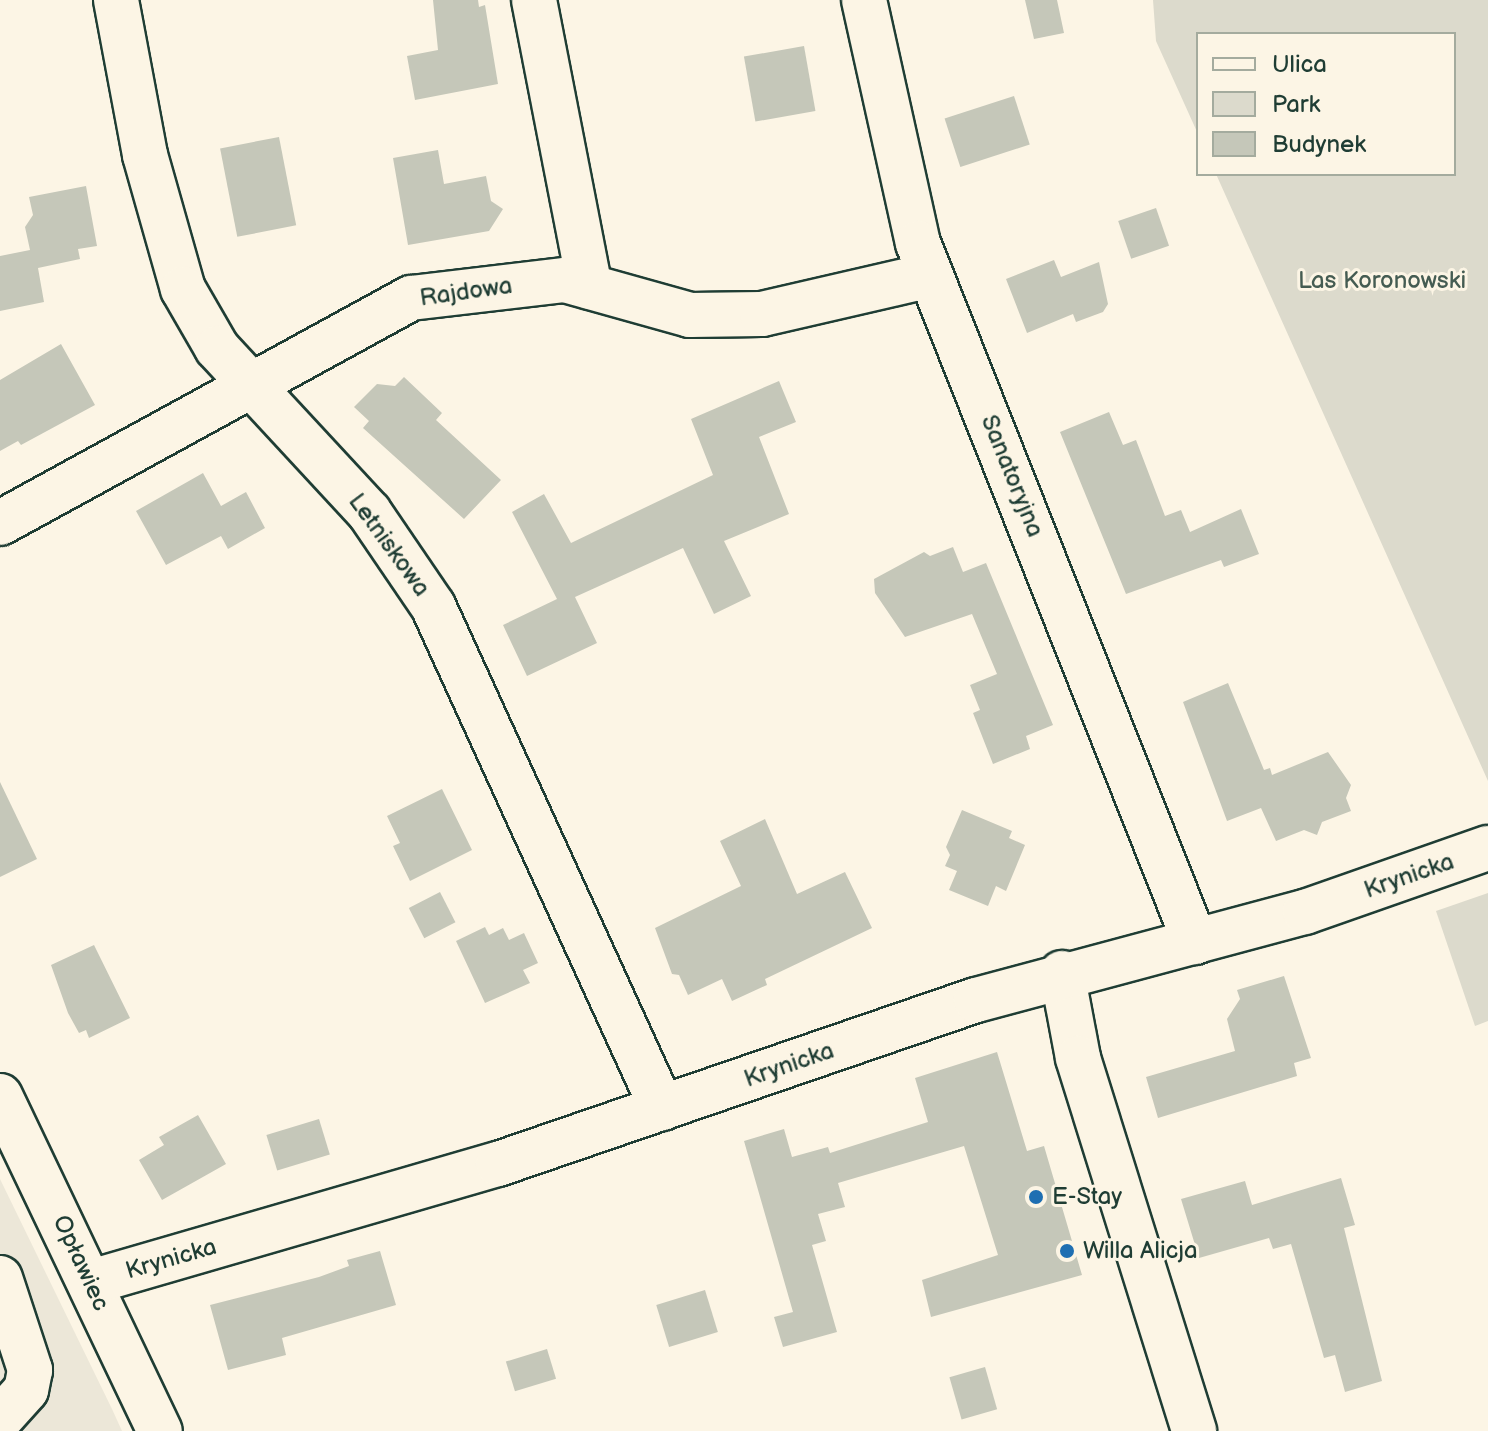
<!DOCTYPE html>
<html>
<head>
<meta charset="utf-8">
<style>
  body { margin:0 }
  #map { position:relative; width:1488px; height:1431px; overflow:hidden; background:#fcf5e5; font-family:"Balsamiq Sans",sans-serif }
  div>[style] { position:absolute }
  .built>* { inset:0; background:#ece7d8 }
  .green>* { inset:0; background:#dcdacc }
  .building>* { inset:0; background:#c5c7b9; transform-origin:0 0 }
  .roads { filter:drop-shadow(2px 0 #1f3d34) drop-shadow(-2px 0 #1f3d34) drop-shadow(0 2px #1f3d34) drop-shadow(0 -2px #1f3d34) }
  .minor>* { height:44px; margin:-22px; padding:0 22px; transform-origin:22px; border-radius:22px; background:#fcf5e5 }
  .dots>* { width:22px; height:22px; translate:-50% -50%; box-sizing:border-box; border:4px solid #fcf5e5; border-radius:50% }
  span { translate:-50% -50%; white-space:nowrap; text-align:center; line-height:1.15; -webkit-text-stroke:6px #fcf5e5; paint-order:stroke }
  .park-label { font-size:24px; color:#455c52 }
  .street-label { font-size:24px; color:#1f3d34 }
  .poi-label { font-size:24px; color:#1f3d34 }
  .left { translate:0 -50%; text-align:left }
  .legend { position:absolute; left:1196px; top:32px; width:260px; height:144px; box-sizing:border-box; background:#fcf5e5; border:2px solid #a4ab9e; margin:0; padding:10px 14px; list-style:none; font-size:24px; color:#1f3d34 }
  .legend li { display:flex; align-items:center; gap:16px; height:40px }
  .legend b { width:40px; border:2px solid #a4ab9e }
</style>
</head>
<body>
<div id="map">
  <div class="built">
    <i style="clip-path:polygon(0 1179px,112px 1409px,122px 1431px,0 1431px)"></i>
  </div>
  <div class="green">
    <i style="clip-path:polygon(1153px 0,1488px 0,1488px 781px,1216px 174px,1454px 174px,1454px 34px,1198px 34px,1198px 134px,1156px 41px)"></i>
    <i style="clip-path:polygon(1488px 893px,1488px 1021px,1475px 1026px,1436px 911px)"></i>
  </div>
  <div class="building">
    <i style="clip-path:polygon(433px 0,478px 0,479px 7px,485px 5px,498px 84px,415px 100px,407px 56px,438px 50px)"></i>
    <i style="clip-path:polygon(1025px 0,1057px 0,1064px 33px,1034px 39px)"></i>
    <i style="left:804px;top:46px;width:66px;height:61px;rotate:80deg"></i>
    <i style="left:1014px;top:96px;width:51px;height:73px;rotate:72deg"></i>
    <i style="left:279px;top:137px;width:90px;height:60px;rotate:79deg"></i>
    <i style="clip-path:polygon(438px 150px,444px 184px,486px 176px,491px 201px,503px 209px,489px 231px,408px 245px,393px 158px)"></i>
    <i style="clip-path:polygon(86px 186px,97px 246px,78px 249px,80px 259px,38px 268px,44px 302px,0 311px,0 256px,30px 250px,25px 227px,33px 215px,29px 197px)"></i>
    <i style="left:1156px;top:208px;width:40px;height:40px;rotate:71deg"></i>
    <i style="clip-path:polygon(1054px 260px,1061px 277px,1099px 262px,1108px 304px,1103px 312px,1076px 322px,1073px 314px,1027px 333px,1006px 279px)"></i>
    <i style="clip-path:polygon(61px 344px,95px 405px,21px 445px,18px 441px,0 451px,0 380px)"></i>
    <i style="clip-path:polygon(404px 377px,442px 413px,436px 420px,501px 480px,464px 519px,363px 428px,369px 421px,354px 407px,377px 384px,395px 386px)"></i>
    <i style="clip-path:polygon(779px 381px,796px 422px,759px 437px,789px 514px,724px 541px,751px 596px,714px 614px,683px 548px,575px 597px,597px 643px,527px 676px,503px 625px,557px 599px,512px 512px,544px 494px,571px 543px,713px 475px,691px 419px)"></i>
    <i style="clip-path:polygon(1109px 412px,1123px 445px,1136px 440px,1165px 516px,1181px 510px,1190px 532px,1241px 509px,1259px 554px,1224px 567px,1221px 560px,1126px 594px,1060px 432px)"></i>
    <i style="clip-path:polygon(203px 473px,221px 506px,246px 492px,265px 528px,228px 549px,221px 536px,166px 565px,136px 511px)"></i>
    <i style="clip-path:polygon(953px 547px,963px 572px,986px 563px,1053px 725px,1026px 736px,1030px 749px,993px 764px,973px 713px,980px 710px,970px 685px,997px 674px,972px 614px,905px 637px,875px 593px,874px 579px,924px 552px,930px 556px)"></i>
    <i style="clip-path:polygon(1228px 683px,1264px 770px,1270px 768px,1272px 775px,1328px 752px,1351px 785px,1346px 798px,1351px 811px,1322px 822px,1317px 835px,1304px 830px,1276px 841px,1261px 808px,1227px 821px,1183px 702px)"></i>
    <i style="clip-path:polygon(0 782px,37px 859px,0 877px)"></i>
    <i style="clip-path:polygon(442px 789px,472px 850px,410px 881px,393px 846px,400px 843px,387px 816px)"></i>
    <i style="clip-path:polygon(962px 810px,1012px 831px,1009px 838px,1025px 845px,1006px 891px,996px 886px,988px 906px,949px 890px,957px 871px,945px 866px,950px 855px,946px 847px)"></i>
    <i style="clip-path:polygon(765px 819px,797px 894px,845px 872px,872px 928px,765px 979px,767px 985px,732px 1001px,722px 979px,688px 995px,679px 975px,672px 974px,655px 928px,741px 886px,720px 841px)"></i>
    <i style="left:440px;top:892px;width:34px;height:35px;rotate:63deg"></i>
    <i style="clip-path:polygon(485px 927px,489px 935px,503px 928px,509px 940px,524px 933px,538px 963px,523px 970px,530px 983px,485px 1003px,456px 941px)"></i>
    <i style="clip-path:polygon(94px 945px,130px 1018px,89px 1038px,86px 1030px,79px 1033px,68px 1013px,51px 965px)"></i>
    <i style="clip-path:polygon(1284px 976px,1311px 1058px,1294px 1063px,1297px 1076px,1158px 1118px,1146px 1077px,1235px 1051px,1227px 1019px,1240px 999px,1237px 990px)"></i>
    <i style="clip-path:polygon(997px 1052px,1027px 1151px,1044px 1146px,1082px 1275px,931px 1317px,922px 1280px,998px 1255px,964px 1146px,838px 1183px,845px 1207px,818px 1214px,826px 1241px,812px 1245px,837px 1332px,783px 1347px,774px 1317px,793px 1312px,744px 1141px,784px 1129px,792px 1157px,828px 1147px,830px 1153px,928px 1122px,915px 1078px)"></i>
    <i style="clip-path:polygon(198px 1115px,226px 1164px,162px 1200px,139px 1160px,164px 1145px,159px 1137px)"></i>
    <i style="left:319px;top:1119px;width:37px;height:55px;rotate:73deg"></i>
    <i style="clip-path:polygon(1341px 1178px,1355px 1225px,1344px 1228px,1382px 1381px,1345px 1392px,1335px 1355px,1324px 1358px,1291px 1244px,1273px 1249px,1269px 1238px,1199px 1258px,1181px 1199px,1245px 1181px,1252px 1205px)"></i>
    <i style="clip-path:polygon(380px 1251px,396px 1305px,282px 1338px,286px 1355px,228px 1370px,210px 1305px,319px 1277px,349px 1266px,347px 1260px)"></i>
    <i style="left:705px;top:1290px;width:44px;height:51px;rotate:73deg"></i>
    <i style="left:547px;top:1349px;width:31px;height:43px;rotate:73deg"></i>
    <i style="left:985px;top:1367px;width:44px;height:37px;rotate:74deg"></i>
  </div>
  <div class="roads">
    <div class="minor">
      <i style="left:116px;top:0;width:158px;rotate:79.4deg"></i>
      <i style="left:145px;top:155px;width:139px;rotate:74.2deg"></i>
      <i style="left:183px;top:289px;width:68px;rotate:60deg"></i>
      <i style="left:217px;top:348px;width:224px;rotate:47.2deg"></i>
      <i style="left:369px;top:512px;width:114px;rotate:55.8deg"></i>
      <i style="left:433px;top:606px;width:552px;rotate:65.48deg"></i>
      <i style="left:534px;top:0;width:292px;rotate:79deg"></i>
      <i style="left:864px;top:0;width:249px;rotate:77.5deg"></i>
      <i style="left:918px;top:243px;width:752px;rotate:68.38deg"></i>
      <i style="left:0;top:523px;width:469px;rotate:-28.7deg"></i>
      <i style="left:411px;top:298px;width:155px;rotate:-6.7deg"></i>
      <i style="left:565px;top:280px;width:130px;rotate:15.6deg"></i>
      <i style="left:690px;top:315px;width:72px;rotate:-0.8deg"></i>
      <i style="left:762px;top:314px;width:173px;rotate:-13deg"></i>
      <i style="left:1062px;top:973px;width:86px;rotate:79.3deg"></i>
      <i style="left:1078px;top:1058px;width:391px;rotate:72.7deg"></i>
      <i style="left:0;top:1096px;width:371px;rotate:64.5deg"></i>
      <i style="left:0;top:1278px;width:97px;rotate:71.9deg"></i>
      <i style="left:30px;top:1370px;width:20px;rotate:101deg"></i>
      <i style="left:26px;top:1390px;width:39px;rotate:132deg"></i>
      <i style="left:91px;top:1282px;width:424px;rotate:-16.2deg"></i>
      <i style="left:498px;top:1164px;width:505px;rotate:-18.94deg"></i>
      <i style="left:976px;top:1000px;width:341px;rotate:-15deg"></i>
      <i style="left:1305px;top:912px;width:194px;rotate:-19.3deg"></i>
    </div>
  </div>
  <div class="dots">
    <i style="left:1036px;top:1197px;background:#1f6fb2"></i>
    <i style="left:1067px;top:1251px;background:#1f6fb2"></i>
  </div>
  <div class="park-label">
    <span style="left:1382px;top:281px">Las Koronowski</span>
  </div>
  <div class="street-label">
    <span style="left:466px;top:292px;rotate:-8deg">Rajdowa</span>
    <span style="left:1012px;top:476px;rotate:68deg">Sanatoryjna</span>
    <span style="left:389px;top:545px;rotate:54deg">Letniskowa</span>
    <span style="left:1409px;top:876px;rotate:-19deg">Krynicka</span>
    <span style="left:789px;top:1065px;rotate:-19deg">Krynicka</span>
    <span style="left:171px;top:1259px;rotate:-16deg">Krynicka</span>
    <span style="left:81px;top:1263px;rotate:65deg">Opławiec</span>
  </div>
  <div class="poi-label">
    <span class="left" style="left:1052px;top:1197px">E-Stay</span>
    <span class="left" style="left:1083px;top:1251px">Willa Alicja</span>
  </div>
  <ul class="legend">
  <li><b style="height:10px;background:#fcf5e5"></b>Ulica</li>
  <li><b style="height:22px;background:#dcdacc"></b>Park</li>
  <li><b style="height:22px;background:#c5c7b9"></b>Budynek</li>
  </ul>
</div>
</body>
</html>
